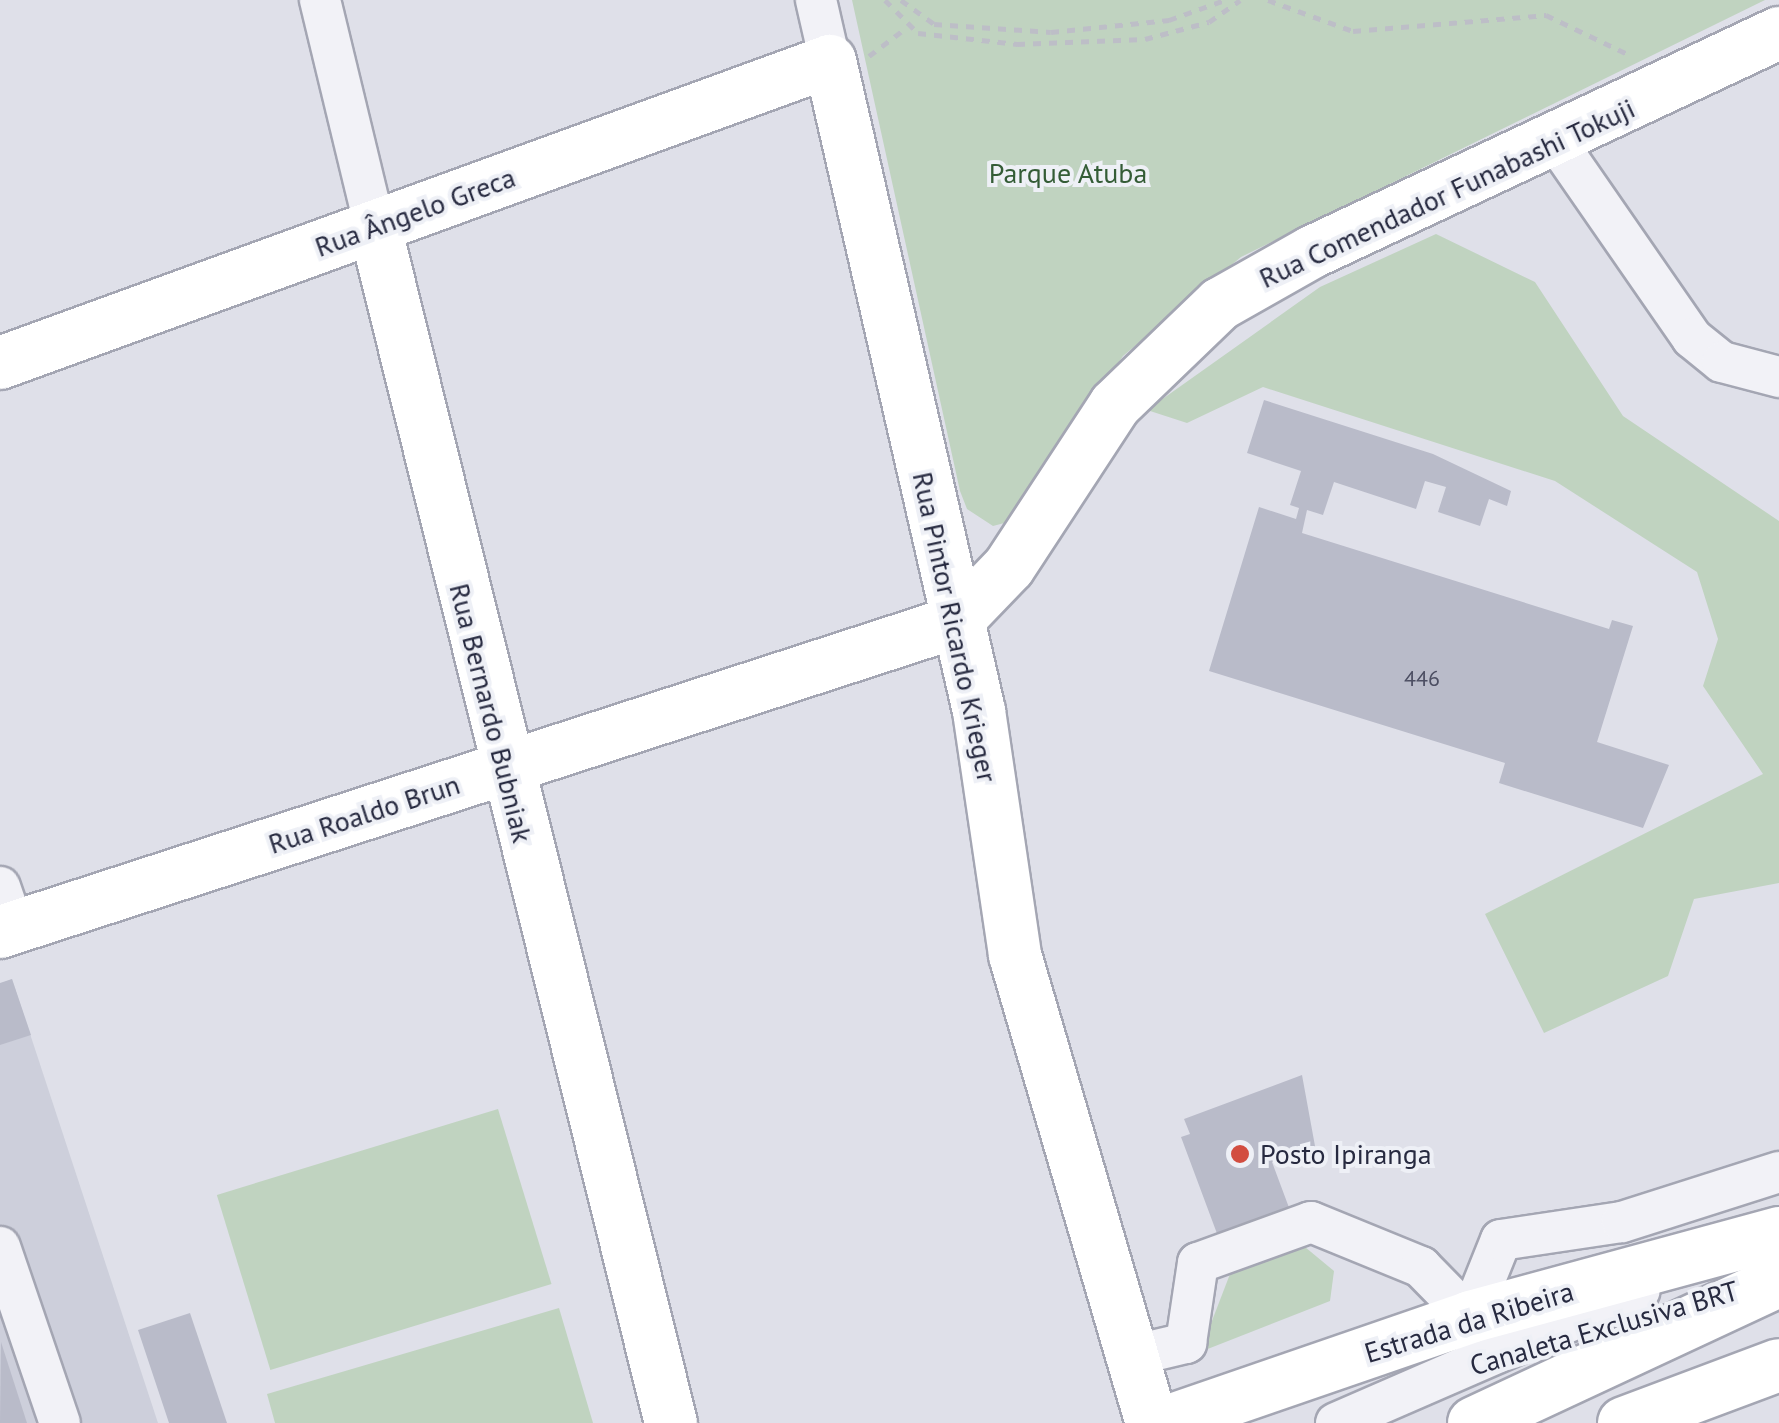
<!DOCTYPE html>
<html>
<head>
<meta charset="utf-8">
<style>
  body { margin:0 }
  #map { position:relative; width:1779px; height:1423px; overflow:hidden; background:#dfe0e9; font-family:"PT Sans",sans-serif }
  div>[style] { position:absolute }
  .built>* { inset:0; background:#cdcfdb }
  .green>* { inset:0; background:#c0d3c0; transform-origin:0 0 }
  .building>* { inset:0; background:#b9bbc9 }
  .path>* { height:5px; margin-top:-2.5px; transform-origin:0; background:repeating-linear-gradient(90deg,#bdbec7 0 8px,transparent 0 16px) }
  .roads { filter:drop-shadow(2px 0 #a4a6b3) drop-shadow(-2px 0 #a4a6b3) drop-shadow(0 2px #a4a6b3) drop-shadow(0 -2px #a4a6b3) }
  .minor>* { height:40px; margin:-20px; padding:0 20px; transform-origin:20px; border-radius:20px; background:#f2f2f7 }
  .major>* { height:52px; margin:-26px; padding:0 26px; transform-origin:26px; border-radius:26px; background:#fff }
  .dots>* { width:28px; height:28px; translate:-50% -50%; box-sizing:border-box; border:5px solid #eef0f6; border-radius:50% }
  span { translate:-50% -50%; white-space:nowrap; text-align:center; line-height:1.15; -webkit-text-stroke:8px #eef0f6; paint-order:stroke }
  .number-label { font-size:22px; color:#4c4e62 }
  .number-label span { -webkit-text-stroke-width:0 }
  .park-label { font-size:28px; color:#345c36 }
  .street-label { font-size:28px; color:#272a40 }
  .poi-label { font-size:28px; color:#272a40 }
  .left { translate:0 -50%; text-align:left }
</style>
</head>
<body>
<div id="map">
  <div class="built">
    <i style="clip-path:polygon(12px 979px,158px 1423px,0 1423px,0 984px)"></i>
  </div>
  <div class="green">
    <i style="clip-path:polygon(852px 0,1765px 0,1241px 257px,1123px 356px,1012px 521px,993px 526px,967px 509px,960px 491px)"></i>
    <i style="clip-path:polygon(1436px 234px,1535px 282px,1623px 416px,1779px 521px,1779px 883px,1694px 899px,1668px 976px,1544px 1033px,1485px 914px,1763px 774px,1703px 686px,1718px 639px,1697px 572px,1555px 481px,1263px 387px,1187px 423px,1147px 410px,1320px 287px)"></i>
    <i style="left:498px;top:1109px;width:183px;height:294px;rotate:73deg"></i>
    <i style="clip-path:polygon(1305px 1247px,1334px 1271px,1330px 1301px,1200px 1352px,1230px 1274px)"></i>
    <i style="clip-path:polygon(559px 1308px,593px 1423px,275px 1423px,267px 1394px)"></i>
  </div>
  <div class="building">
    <i style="clip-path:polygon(1264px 400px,1433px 454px,1511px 491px,1507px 506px,1489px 499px,1480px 526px,1438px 512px,1446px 487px,1425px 481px,1416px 509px,1334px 482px,1323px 515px,1307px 510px,1302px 533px,1609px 629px,1612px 620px,1633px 626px,1597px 742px,1669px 765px,1643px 828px,1499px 783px,1505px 763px,1209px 671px,1259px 507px,1296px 519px,1299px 508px,1290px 505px,1301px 471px,1247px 453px)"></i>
    <i style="clip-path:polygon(12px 979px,31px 1035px,0 1045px,0 983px)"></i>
    <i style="clip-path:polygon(1302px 1075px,1315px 1146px,1272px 1162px,1294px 1221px,1222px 1247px,1181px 1137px,1190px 1134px,1184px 1119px)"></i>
    <i style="clip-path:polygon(190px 1313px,227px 1423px,169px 1423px,138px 1330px)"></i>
    <i style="clip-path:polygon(1px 1342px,27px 1423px,0 1423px)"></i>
  </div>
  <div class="path">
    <i style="left:885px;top:0;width:47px;rotate:45deg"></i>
    <i style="left:918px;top:33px;width:100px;rotate:6.3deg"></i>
    <i style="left:1017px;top:44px;width:128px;rotate:-2.2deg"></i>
    <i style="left:1145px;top:39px;width:66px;rotate:-14.9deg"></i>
    <i style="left:1209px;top:22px;width:38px;rotate:-35deg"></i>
    <i style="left:901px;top:0;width:41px;rotate:36deg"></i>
    <i style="left:934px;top:24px;width:117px;rotate:3.9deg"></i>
    <i style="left:1051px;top:32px;width:119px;rotate:-5.8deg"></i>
    <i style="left:1169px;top:20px;width:59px;rotate:-19.7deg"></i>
    <i style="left:1268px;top:0;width:90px;rotate:20deg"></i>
    <i style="left:1353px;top:31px;width:194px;rotate:-4.7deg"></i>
    <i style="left:1546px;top:15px;width:95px;rotate:25.5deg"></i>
    <i style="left:869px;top:56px;width:46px;rotate:-37.1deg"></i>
  </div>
  <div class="roads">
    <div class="minor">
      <i style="left:320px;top:0;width:234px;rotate:76.4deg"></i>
      <i style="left:816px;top:0;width:63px;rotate:77.1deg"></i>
      <i style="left:1555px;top:140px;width:241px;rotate:55.3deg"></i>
      <i style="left:1692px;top:338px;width:38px;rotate:39deg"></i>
      <i style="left:1722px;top:362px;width:59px;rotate:14.7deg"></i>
      <i style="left:0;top:887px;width:43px;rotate:71.1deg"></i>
      <i style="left:0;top:1247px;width:186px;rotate:71.2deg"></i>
      <i style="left:1131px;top:1356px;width:57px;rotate:-13.3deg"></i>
      <i style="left:1186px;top:1343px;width:81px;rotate:-81.5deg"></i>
      <i style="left:1198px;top:1263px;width:120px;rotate:-19.9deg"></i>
      <i style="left:1311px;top:1222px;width:119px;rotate:22.2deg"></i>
      <i style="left:1421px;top:1267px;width:70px;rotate:45.6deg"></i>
      <i style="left:1470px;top:1317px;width:83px;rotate:-68.1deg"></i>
      <i style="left:1501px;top:1240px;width:122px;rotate:-8.5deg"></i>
      <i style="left:1622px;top:1222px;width:165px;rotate:-17.7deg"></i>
      <i style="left:1336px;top:1423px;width:331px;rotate:-23.5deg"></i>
    </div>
    <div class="major">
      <i style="left:375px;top:227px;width:1232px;rotate:76.1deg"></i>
      <i style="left:0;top:363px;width:883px;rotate:-19.99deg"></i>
      <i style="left:830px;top:61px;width:667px;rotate:77.09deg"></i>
      <i style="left:979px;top:711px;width:247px;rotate:81.6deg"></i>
      <i style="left:1015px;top:955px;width:488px;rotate:73.7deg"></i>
      <i style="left:0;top:932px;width:1005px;rotate:-17.97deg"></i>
      <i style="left:956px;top:622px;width:76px;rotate:-46.1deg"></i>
      <i style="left:1009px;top:567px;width:194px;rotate:-56.8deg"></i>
      <i style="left:1115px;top:405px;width:146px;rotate:-43.9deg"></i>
      <i style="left:1220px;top:304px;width:106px;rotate:-29.5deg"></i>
      <i style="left:1312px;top:252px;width:516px;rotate:-25.12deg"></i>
      <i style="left:1163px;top:1423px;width:325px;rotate:-19deg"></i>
      <i style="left:1470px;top:1317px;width:320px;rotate:-15.2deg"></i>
      <i style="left:1474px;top:1423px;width:336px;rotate:-25deg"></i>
      <i style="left:1624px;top:1423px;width:165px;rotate:-20.5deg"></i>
    </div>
  </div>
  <div class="dots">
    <i style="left:1240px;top:1154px;background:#d24d40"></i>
  </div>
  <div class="number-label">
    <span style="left:1422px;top:679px">446</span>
  </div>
  <div class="park-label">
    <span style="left:1068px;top:173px">Parque Atuba</span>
  </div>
  <div class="street-label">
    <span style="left:1447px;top:193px;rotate:-25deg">Rua Comendador Funabashi Tokuji</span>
    <span style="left:415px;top:212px;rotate:-20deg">Rua Ângelo Greca</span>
    <span style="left:955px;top:627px;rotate:78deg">Rua Pintor Ricardo Krieger</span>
    <span style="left:491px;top:713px;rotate:76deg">Rua Bernardo Bubniak</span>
    <span style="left:364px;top:814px;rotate:-18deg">Rua Roaldo Brun</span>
    <span style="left:1469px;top:1322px;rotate:-17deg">Estrada da Ribeira</span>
    <span style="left:1604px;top:1328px;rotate:-16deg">Canaleta Exclusiva BRT</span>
  </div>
  <div class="poi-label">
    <span class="left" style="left:1260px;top:1154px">Posto Ipiranga</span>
  </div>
</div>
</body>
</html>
